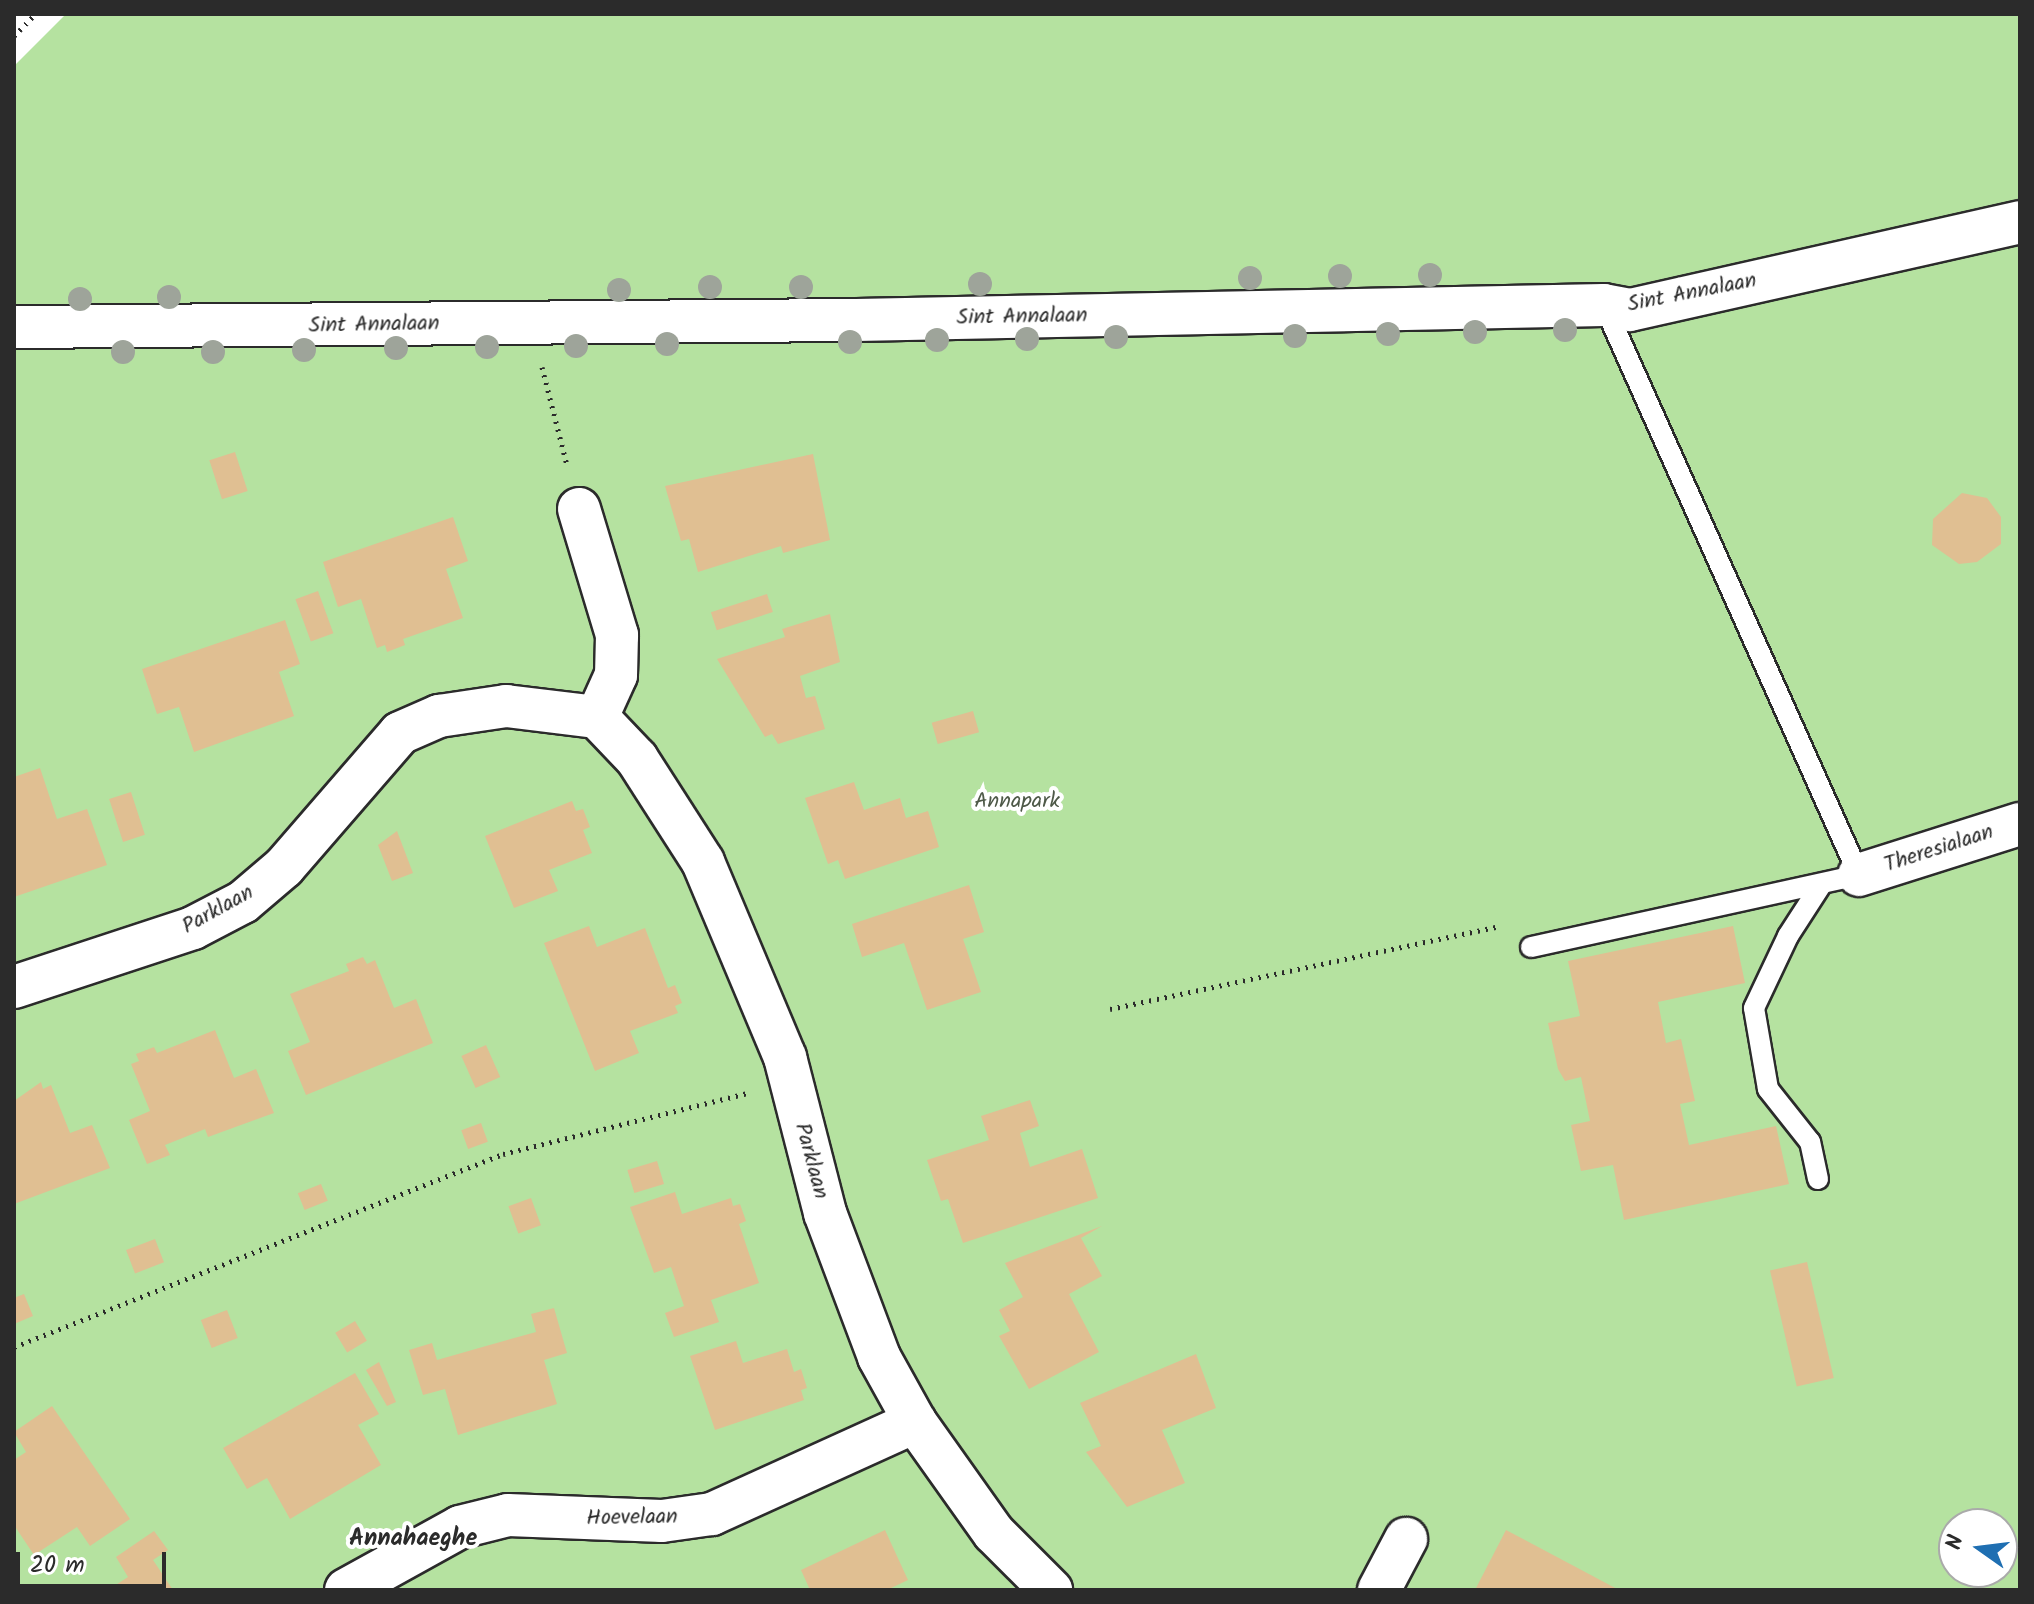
<!DOCTYPE html>
<html>
<head>
<meta charset="utf-8">
<style>
  body { margin:0 }
  #map { position:relative; width:2034px; height:1604px; overflow:hidden; background:#fff; font-family:Kalam,sans-serif }
  div>[style] { position:absolute }
  .green>* { inset:0; background:#b5e2a0 }
  .building>* { inset:0; background:#e0bf92; transform-origin:0 0 }
  .path>* { height:5px; margin-top:-2.5px; transform-origin:0; background:repeating-linear-gradient(90deg,#2b2b2b 0 2px,transparent 0 8px) }
  .roads { filter:drop-shadow(2px 0 #2b2b2b) drop-shadow(-2px 0 #2b2b2b) drop-shadow(0 2px #2b2b2b) drop-shadow(0 -2px #2b2b2b) }
  .lane>* { height:20px; margin:-10px; padding:0 10px; transform-origin:10px; border-radius:10px; background:#fff }
  .street>* { height:42px; margin:-21px; padding:0 21px; transform-origin:21px; border-radius:21px; background:#fff }
  .trees>* { width:24px; height:24px; margin:-12px; border-radius:50%; background:#9ea49a }
  span { translate:-50% -50%; white-space:nowrap; text-align:center; line-height:1.15; -webkit-text-stroke:8px #fff; paint-order:stroke }
  .street-label { font-size:22px; color:#2b2b2b }
  .park-label { font-size:22px; color:#4e5948 }
  .neighbourhood-label { font-size:24px; color:#2b2b2b; font-weight:700 }
  .frame { position:absolute; inset:0; border:16px solid #2b2b2b; pointer-events:none }
  .north { position:absolute; left:1938px; top:1508px; width:80px; height:80px; box-sizing:border-box; background:#fff; border:2px solid #aaa; border-radius:50%; rotate:284deg; font-size:22px; font-weight:700; line-height:32px; text-align:center; color:#2b2b2b }
  .north::after { content:''; display:block; margin:auto; width:28px; height:36px; background:#1f6fb2; clip-path:polygon(50% 0,100% 100%,50% 72%,0 100%) }
  .scale { position:absolute; left:16px; top:1552px; width:150px; height:36px; box-sizing:border-box; border:4px solid #2b2b2b; border-top:0; padding-left:10px; font-size:24px; line-height:28px; white-space:nowrap; color:#2b2b2b; -webkit-text-stroke:6px #fff; paint-order:stroke }
</style>
</head>
<body>
<div id="map">
  <div class="green">
    <i style="clip-path:polygon(evenodd,66px 14px,2020px 14px,2020px 1590px,14px 1590px,14px 66px,66px 14px,1954px 1524px,2002px 1524px,2002px 1572px,1954px 1572px,1954px 1524px)"></i>
  </div>
  <div class="building">
    <i style="left:235px;top:452px;width:41px;height:27px;rotate:72deg"></i>
    <i style="clip-path:polygon(813px 454px,830px 540px,783px 553px,781px 546px,698px 572px,689px 539px,681px 541px,665px 486px)"></i>
    <i style="clip-path:polygon(1962px 493px,1987px 498px,2001px 517px,2001px 544px,1977px 562px,1959px 564px,1932px 545px,1933px 519px)"></i>
    <i style="clip-path:polygon(453px 517px,468px 561px,446px 569px,463px 618px,403px 639px,405px 645px,387px 652px,385px 645px,377px 648px,361px 599px,338px 607px,323px 562px)"></i>
    <i style="left:318px;top:591px;width:45px;height:24px;rotate:70deg"></i>
    <i style="left:767px;top:594px;width:19px;height:59px;rotate:72deg"></i>
    <i style="clip-path:polygon(830px 614px,840px 662px,800px 676px,806px 698px,815px 696px,825px 729px,778px 744px,772px 734px,765px 737px,717px 659px,785px 637px,782px 629px)"></i>
    <i style="clip-path:polygon(285px 620px,300px 664px,279px 672px,294px 716px,194px 752px,179px 707px,157px 714px,142px 669px)"></i>
    <i style="left:973px;top:711px;width:22px;height:43px;rotate:74deg"></i>
    <i style="clip-path:polygon(40px 768px,57px 819px,87px 809px,107px 865px,14px 897px,14px 777px)"></i>
    <i style="clip-path:polygon(854px 782px,864px 810px,900px 798px,906px 818px,928px 811px,939px 847px,845px 879px,838px 860px,828px 864px,805px 798px)"></i>
    <i style="left:131px;top:792px;width:45px;height:23px;rotate:72deg"></i>
    <i style="clip-path:polygon(572px 801px,576px 811px,583px 809px,590px 827px,583px 830px,592px 853px,549px 870px,558px 891px,514px 908px,485px 836px)"></i>
    <i style="clip-path:polygon(397px 831px,413px 873px,392px 881px,378px 845px)"></i>
    <i style="clip-path:polygon(969px 885px,984px 932px,963px 939px,981px 992px,927px 1010px,904px 943px,862px 957px,852px 924px)"></i>
    <i style="clip-path:polygon(589px 926px,597px 947px,645px 928px,668px 988px,675px 985px,682px 1003px,675px 1006px,678px 1013px,630px 1031px,639px 1053px,595px 1071px,544px 943px)"></i>
    <i style="clip-path:polygon(1733px 926px,1745px 983px,1658px 1002px,1666px 1043px,1681px 1039px,1695px 1101px,1680px 1104px,1689px 1145px,1776px 1126px,1789px 1184px,1624px 1220px,1613px 1165px,1581px 1171px,1571px 1125px,1590px 1121px,1581px 1077px,1565px 1081px,1558px 1069px,1548px 1023px,1580px 1016px,1568px 961px)"></i>
    <i style="clip-path:polygon(363px 957px,367px 964px,375px 960px,394px 1008px,416px 999px,433px 1043px,306px 1095px,288px 1051px,310px 1042px,290px 994px,349px 971px,346px 964px)"></i>
    <i style="clip-path:polygon(215px 1030px,234px 1078px,256px 1069px,274px 1113px,208px 1137px,205px 1129px,165px 1145px,170px 1155px,147px 1164px,129px 1120px,150px 1111px,131px 1064px,139px 1061px,136px 1054px,154px 1047px,157px 1053px)"></i>
    <i style="left:486px;top:1045px;width:35px;height:27px;rotate:66deg"></i>
    <i style="clip-path:polygon(41px 1082px,43px 1089px,51px 1085px,70px 1133px,92px 1125px,110px 1168px,14px 1204px,14px 1101px)"></i>
    <i style="clip-path:polygon(1030px 1100px,1039px 1126px,1020px 1133px,1030px 1167px,1082px 1149px,1098px 1198px,963px 1243px,948px 1199px,941px 1201px,927px 1160px,989px 1140px,981px 1116px)"></i>
    <i style="left:481px;top:1123px;width:20px;height:21px;rotate:70deg"></i>
    <i style="left:657px;top:1161px;width:24px;height:31px;rotate:73deg"></i>
    <i style="left:321px;top:1184px;width:18px;height:25px;rotate:68deg"></i>
    <i style="clip-path:polygon(675px 1192px,682px 1214px,731px 1198px,733px 1206px,740px 1204px,746px 1221px,739px 1224px,759px 1283px,711px 1300px,719px 1322px,674px 1337px,665px 1313px,684px 1306px,671px 1267px,654px 1273px,630px 1207px)"></i>
    <i style="left:531px;top:1198px;width:29px;height:24px;rotate:70deg"></i>
    <i style="clip-path:polygon(1102px 1226px,1081px 1238px,1102px 1276px,1069px 1294px,1099px 1352px,1029px 1389px,999px 1336px,1010px 1331px,999px 1310px,1023px 1297px,1005px 1263px)"></i>
    <i style="left:155px;top:1239px;width:25px;height:31px;rotate:69deg"></i>
    <i style="left:1807px;top:1262px;width:119px;height:38px;rotate:77deg"></i>
    <i style="clip-path:polygon(24px 1294px,33px 1316px,14px 1324px,14px 1298px)"></i>
    <i style="clip-path:polygon(554px 1308px,567px 1353px,544px 1360px,557px 1404px,458px 1435px,445px 1389px,423px 1395px,409px 1350px,432px 1343px,437px 1360px,486px 1346px,536px 1332px,531px 1314px)"></i>
    <i style="left:227px;top:1310px;width:30px;height:28px;rotate:69deg"></i>
    <i style="left:355px;top:1321px;width:23px;height:23px;rotate:59deg"></i>
    <i style="clip-path:polygon(736px 1341px,743px 1363px,787px 1349px,794px 1372px,801px 1369px,807px 1388px,801px 1390px,804px 1400px,715px 1430px,690px 1356px)"></i>
    <i style="clip-path:polygon(1196px 1354px,1216px 1408px,1162px 1430px,1185px 1483px,1127px 1507px,1086px 1452px,1101px 1446px,1080px 1403px)"></i>
    <i style="clip-path:polygon(379px 1362px,396px 1402px,387px 1406px,366px 1370px)"></i>
    <i style="clip-path:polygon(355px 1373px,379px 1414px,358px 1425px,381px 1465px,290px 1519px,267px 1478px,247px 1489px,223px 1448px)"></i>
    <i style="clip-path:polygon(52px 1406px,130px 1519px,90px 1546px,77px 1527px,34px 1555px,14px 1525px,14px 1460px,26px 1452px,14px 1432px)"></i>
    <i style="clip-path:polygon(885px 1530px,908px 1580px,887px 1590px,810px 1590px,801px 1570px)"></i>
    <i style="clip-path:polygon(1506px 1530px,1619px 1590px,1475px 1590px)"></i>
    <i style="clip-path:polygon(154px 1531px,168px 1550px,153px 1560px,173px 1590px,108px 1590px,128px 1577px,116px 1557px)"></i>
  </div>
  <div class="path">
    <i style="left:14px;top:36px;width:30px;rotate:-46deg"></i>
    <i style="left:542px;top:367px;width:101px;rotate:75.7deg"></i>
    <i style="left:1110px;top:1009px;width:399px;rotate:-12deg"></i>
    <i style="left:14px;top:1347px;width:526px;rotate:-21.54deg"></i>
    <i style="left:503px;top:1154px;width:252px;rotate:-14deg"></i>
  </div>
  <div class="roads">
    <div class="lane">
      <i style="left:1531px;top:947px;width:336px;rotate:-12.4deg"></i>
      <i style="left:1859px;top:875px;width:624px;rotate:-114.1deg"></i>
      <i style="left:1818px;top:1179px;width:38px;rotate:-102deg"></i>
      <i style="left:1810px;top:1142px;width:68px;rotate:-128.4deg"></i>
      <i style="left:1768px;top:1089px;width:82px;rotate:-99.8deg"></i>
      <i style="left:1754px;top:1008px;width:80px;rotate:-64.7deg"></i>
      <i style="left:1788px;top:936px;width:61px;rotate:-57.1deg"></i>
    </div>
    <div class="street">
      <i style="left:14px;top:327px;width:842px;rotate:-0.48deg"></i>
      <i style="left:856px;top:320px;width:748px;rotate:-1.15deg"></i>
      <i style="left:1604px;top:305px;width:26px;rotate:11deg"></i>
      <i style="left:1630px;top:310px;width:400px;rotate:-12.7deg"></i>
      <i style="left:579px;top:509px;width:132px;rotate:73.2deg"></i>
      <i style="left:617px;top:635px;width:40px;rotate:91.4deg"></i>
      <i style="left:616px;top:675px;width:46px;rotate:114.3deg"></i>
      <i style="left:1859px;top:875px;width:169px;rotate:-17.6deg"></i>
      <i style="left:14px;top:987px;width:188px;rotate:-18.2deg"></i>
      <i style="left:193px;top:928px;width:56px;rotate:-27.5deg"></i>
      <i style="left:243px;top:902px;width:54px;rotate:-40.5deg"></i>
      <i style="left:284px;top:867px;width:177px;rotate:-49.1deg"></i>
      <i style="left:400px;top:733px;width:43px;rotate:-23.6deg"></i>
      <i style="left:439px;top:716px;width:68px;rotate:-8.5deg"></i>
      <i style="left:506px;top:706px;width:92px;rotate:6.9deg"></i>
      <i style="left:597px;top:717px;width:58px;rotate:46.4deg"></i>
      <i style="left:637px;top:759px;width:122px;rotate:57.3deg"></i>
      <i style="left:703px;top:862px;width:212px;rotate:67.2deg"></i>
      <i style="left:785px;top:1057px;width:161px;rotate:75.6deg"></i>
      <i style="left:825px;top:1213px;width:154px;rotate:69.4deg"></i>
      <i style="left:879px;top:1357px;width:74px;rotate:61deg"></i>
      <i style="left:915px;top:1422px;width:136px;rotate:54.6deg"></i>
      <i style="left:994px;top:1533px;width:81px;rotate:45deg"></i>
      <i style="left:346px;top:1590px;width:130px;rotate:-28.9deg"></i>
      <i style="left:460px;top:1527px;width:49px;rotate:-14deg"></i>
      <i style="left:508px;top:1515px;width:154px;rotate:2.2deg"></i>
      <i style="left:662px;top:1521px;width:50px;rotate:-8deg"></i>
      <i style="left:712px;top:1514px;width:223px;rotate:-24.4deg"></i>
      <i style="left:1379px;top:1590px;width:58px;rotate:-62.1deg"></i>
    </div>
  </div>
  <div class="trees">
    <i style="left:1430px;top:275px"></i>
    <i style="left:1340px;top:276px"></i>
    <i style="left:1250px;top:278px"></i>
    <i style="left:980px;top:284px"></i>
    <i style="left:710px;top:287px"></i>
    <i style="left:801px;top:287px"></i>
    <i style="left:619px;top:290px"></i>
    <i style="left:169px;top:297px"></i>
    <i style="left:80px;top:299px"></i>
    <i style="left:1565px;top:330px"></i>
    <i style="left:1475px;top:332px"></i>
    <i style="left:1388px;top:334px"></i>
    <i style="left:1295px;top:336px"></i>
    <i style="left:1116px;top:337px"></i>
    <i style="left:1027px;top:339px"></i>
    <i style="left:937px;top:340px"></i>
    <i style="left:850px;top:342px"></i>
    <i style="left:667px;top:344px"></i>
    <i style="left:576px;top:346px"></i>
    <i style="left:487px;top:347px"></i>
    <i style="left:396px;top:348px"></i>
    <i style="left:304px;top:350px"></i>
    <i style="left:123px;top:352px"></i>
    <i style="left:213px;top:352px"></i>
  </div>
  <div class="street-label">
    <span style="left:1692px;top:293px;rotate:-11deg">Sint Annalaan</span>
    <span style="left:1022px;top:317px;rotate:-1deg">Sint Annalaan</span>
    <span style="left:374px;top:325px;rotate:-1deg">Sint Annalaan</span>
    <span style="left:1939px;top:849px;rotate:-18deg">Theresialaan</span>
    <span style="left:218px;top:910px;rotate:-29deg">Parklaan</span>
    <span style="left:811px;top:1161px;rotate:75deg">Parklaan</span>
    <span style="left:632px;top:1518px;rotate:-1deg">Hoevelaan</span>
  </div>
  <div class="park-label">
    <span style="left:1017px;top:802px">Annapark</span>
  </div>
  <div class="neighbourhood-label">
    <span style="left:413px;top:1539px">Annahaeghe</span>
  </div>
  <div class="frame"></div>
  <div class="north">N</div>
  <div class="scale">20 m</div>
</div>
</body>
</html>
